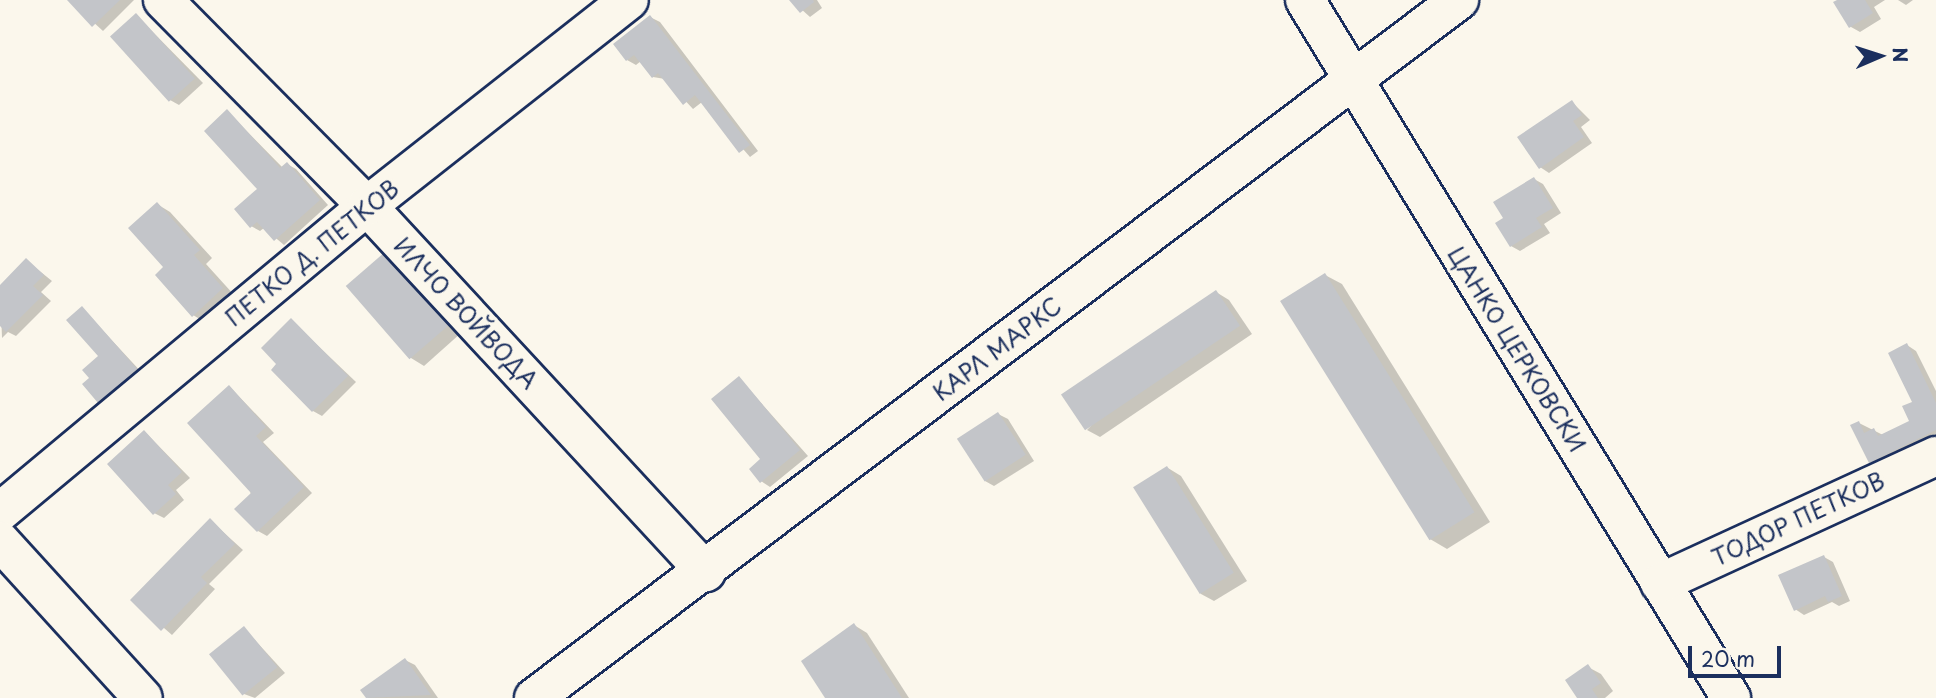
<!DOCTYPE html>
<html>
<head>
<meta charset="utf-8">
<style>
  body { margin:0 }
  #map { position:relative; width:1936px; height:698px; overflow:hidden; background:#fbf7ec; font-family:"Playpen Sans",sans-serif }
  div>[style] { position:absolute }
  .shadow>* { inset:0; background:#0003 }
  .building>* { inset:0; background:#c3c5c9; transform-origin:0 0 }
  .roads { filter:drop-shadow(2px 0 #1b2f5e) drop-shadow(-2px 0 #1b2f5e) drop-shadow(0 2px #1b2f5e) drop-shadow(0 -2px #1b2f5e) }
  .minor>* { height:38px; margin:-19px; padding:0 19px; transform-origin:19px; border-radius:19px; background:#fbf7ec }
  span { translate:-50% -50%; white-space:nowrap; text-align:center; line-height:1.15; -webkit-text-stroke:6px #fbf7ec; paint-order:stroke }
  .street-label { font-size:23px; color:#1b2f5e }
  .north { position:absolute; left:1845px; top:21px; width:70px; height:70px; -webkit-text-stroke:5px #fbf7ec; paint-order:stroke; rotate:87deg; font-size:19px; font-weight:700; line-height:28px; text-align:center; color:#1b2f5e }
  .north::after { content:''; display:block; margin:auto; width:24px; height:32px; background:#1b2f5e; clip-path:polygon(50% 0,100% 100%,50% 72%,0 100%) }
  .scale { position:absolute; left:1688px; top:646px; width:93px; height:32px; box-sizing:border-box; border:4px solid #1b2f5e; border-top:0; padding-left:9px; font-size:21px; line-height:24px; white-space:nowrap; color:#1b2f5e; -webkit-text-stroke:5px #fbf7ec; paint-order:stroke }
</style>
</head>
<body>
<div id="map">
  <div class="shadow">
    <i style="clip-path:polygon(69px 0,134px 0,103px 31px)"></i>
    <i style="clip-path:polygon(791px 0,817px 0,822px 8px,810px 17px)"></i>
    <i style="clip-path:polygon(1840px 0,1885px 0,1874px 7px,1881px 19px,1860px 32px,1851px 27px)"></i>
    <i style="clip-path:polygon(1898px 0,1913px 0,1906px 5px)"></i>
    <i style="clip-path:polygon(136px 15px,203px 83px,179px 105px,170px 100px)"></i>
    <i style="clip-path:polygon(650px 17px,660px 22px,758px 151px,750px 157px,702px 102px,693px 109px,665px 79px,653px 77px,641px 61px,636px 65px,627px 60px)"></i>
    <i style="clip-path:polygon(1572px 102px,1590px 120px,1581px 127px,1592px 143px,1549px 173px,1540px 167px)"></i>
    <i style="clip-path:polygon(227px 111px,283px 168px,287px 164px,296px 169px,328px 205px,284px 245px,264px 228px,260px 231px,251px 226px,260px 189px)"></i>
    <i style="clip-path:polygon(1534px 179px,1543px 184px,1561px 213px,1544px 224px,1550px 233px,1520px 251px,1511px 246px,1505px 219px)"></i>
    <i style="clip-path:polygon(157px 204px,170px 212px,212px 258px,206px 264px,235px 296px,206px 323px,193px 315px,166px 267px)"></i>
    <i style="clip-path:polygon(385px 254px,461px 333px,424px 366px,411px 358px,348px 287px)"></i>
    <i style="clip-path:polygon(26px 260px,52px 281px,41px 292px,51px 301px,16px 336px,8px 332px,2px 338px,0 287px)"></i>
    <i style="clip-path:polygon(1325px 275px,1342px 284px,1490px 522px,1447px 549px,1430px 539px)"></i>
    <i style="clip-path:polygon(1216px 292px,1229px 300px,1252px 334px,1100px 437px,1087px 430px)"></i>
    <i style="clip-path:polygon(82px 308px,144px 375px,109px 406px,100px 401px,91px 378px,100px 357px)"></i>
    <i style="clip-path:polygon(291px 320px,356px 382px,322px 416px,313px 411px,279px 364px)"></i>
    <i style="clip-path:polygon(1907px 345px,1916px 351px,1936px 391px,1936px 439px,1879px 467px,1870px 462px,1859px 423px,1883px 435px,1912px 421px,1914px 403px)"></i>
    <i style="clip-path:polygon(739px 378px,808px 456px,770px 487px,761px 481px,763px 459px)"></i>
    <i style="clip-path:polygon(230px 387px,274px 433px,263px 442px,312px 493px,267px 536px,258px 531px)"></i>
    <i style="clip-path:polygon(998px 414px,1008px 419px,1034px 461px,994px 486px,985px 481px)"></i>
    <i style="clip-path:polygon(145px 432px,190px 478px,176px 490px,184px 500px,164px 518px,154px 513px)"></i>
    <i style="clip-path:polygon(1168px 468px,1181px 476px,1247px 581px,1214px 601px,1201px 594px)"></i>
    <i style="clip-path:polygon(210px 520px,243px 550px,209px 584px,215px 589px,172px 635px,132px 600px)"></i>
    <i style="clip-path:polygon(1824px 557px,1833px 562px,1850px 601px,1839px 606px,1832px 602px,1804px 615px,1795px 609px)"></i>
    <i style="clip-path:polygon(854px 625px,867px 633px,909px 698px,827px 698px)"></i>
    <i style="clip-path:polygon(244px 628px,285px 673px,255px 698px,244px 694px)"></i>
    <i style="clip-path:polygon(405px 660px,415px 665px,438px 698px,368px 698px,363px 691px)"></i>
    <i style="clip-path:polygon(1588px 667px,1601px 674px,1613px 691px,1605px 698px,1579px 698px)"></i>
  </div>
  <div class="building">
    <i style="clip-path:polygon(67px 0,120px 0,92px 27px)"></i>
    <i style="clip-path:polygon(789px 0,813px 0,814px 2px,800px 13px)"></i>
    <i style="clip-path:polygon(1837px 0,1865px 0,1873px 13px,1849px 28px,1833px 2px)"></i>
    <i style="left:136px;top:13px;width:88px;height:35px;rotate:48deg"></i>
    <i style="clip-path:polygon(650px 15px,750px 145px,739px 153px,695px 95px,683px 105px,658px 73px,652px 78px,634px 55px,626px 61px,613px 44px)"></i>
    <i style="clip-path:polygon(1572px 100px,1582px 115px,1573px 121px,1584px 137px,1539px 169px,1517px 137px)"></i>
    <i style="clip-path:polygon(227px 109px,280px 168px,287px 162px,320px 200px,274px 241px,257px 222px,250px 228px,234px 209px,257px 189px,204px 131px)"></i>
    <i style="clip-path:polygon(1534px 177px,1553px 208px,1536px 218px,1542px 227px,1510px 247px,1495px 223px,1503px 218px,1493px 202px)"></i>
    <i style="clip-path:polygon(157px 202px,200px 250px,194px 255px,223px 288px,192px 317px,155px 275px,163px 267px,128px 228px)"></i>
    <i style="left:385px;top:252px;width:97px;height:52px;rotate:49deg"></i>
    <i style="clip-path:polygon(26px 258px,44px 275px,33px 286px,43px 295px,6px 332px,0 326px,0 285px)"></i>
    <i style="left:1325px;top:273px;width:282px;height:53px;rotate:58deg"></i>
    <i style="left:1216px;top:290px;width:43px;height:187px;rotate:56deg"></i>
    <i style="clip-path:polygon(82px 306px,137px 369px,98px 403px,82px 384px,89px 378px,82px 370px,98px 356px,66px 320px)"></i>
    <i style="clip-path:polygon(291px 318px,348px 376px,312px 412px,271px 370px,276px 364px,261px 348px)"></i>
    <i style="clip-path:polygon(1907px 343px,1936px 403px,1936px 430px,1869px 463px,1850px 425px,1859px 421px,1864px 433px,1874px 428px,1878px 436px,1909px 421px,1902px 406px,1912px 402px,1888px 353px)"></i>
    <i style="clip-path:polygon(739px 376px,800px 450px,760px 483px,749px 469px,760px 459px,711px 399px)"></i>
    <i style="clip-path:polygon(229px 385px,266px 427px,256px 436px,304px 487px,257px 532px,234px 509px,251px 493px,187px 423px)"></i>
    <i style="left:998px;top:412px;width:51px;height:49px;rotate:57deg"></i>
    <i style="clip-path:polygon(144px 430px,182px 472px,168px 485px,176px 494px,153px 515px,107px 464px)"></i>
    <i style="left:1167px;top:466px;width:126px;height:40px;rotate:58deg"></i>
    <i style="clip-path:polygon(210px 518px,235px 544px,201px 577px,207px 583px,161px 631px,130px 600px)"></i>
    <i style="clip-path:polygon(1824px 555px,1842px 596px,1828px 602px,1825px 596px,1794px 611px,1778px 575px)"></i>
    <i style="clip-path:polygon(854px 623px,902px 698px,825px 698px,801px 661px)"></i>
    <i style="left:244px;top:626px;width:53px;height:45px;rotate:51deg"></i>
    <i style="clip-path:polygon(405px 658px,431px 695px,366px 698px,360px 690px)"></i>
    <i style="clip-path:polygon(1588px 664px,1601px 683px,1592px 689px,1598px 698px,1577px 698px,1565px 680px)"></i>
  </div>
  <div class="roads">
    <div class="minor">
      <i style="left:163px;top:0;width:290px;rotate:45.3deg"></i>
      <i style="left:367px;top:206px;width:499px;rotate:47.2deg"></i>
      <i style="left:1305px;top:0;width:818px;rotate:58.6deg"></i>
      <i style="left:0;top:512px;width:478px;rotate:-39.8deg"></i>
      <i style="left:367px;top:206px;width:333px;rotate:-38.2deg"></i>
      <i style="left:0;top:541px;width:212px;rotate:47.7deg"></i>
      <i style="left:1660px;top:583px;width:304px;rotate:-24.7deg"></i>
      <i style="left:534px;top:698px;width:1159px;rotate:-37.04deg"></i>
    </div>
  </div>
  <div class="street-label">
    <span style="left:312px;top:253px;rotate:-39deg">ПЕТКО Д. ПЕТКОВ</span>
    <span style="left:466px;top:313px;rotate:47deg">ИЛЧО ВОЙВОДА</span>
    <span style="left:997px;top:349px;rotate:-37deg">КАРЛ МАРКС</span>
    <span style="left:1517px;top:349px;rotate:58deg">ЦАНКО ЦЕРКОВСКИ</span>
    <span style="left:1798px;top:519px;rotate:-25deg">ТОДОР ПЕТКОВ</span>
  </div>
  <div class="north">N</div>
  <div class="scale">20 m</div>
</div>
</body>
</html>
